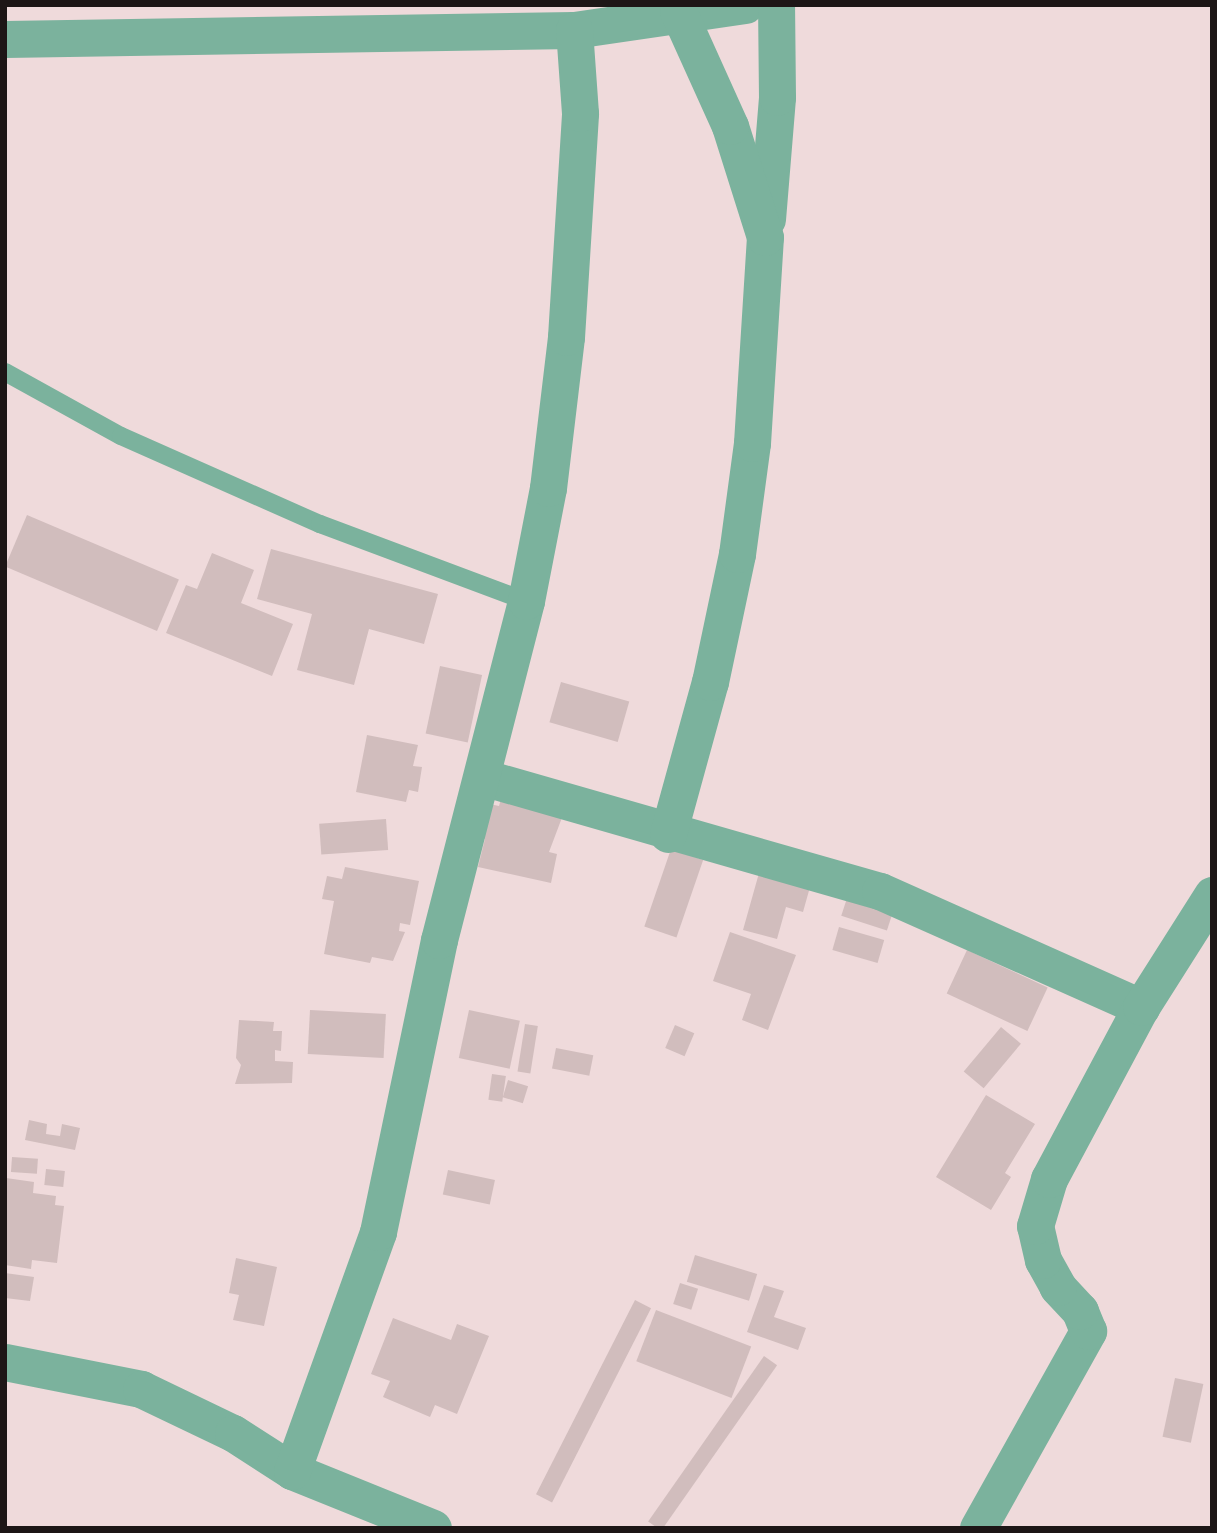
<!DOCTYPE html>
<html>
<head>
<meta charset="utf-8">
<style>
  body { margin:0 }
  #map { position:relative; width:1217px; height:1533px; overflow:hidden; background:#efdadb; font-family:"Varela Round",sans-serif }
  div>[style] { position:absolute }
  .building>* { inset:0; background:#d1bdbd; transform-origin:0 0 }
  .lane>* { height:18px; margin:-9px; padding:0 9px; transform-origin:9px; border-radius:9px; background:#7bb29d }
  .street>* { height:37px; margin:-18.5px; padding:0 18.5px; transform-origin:18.5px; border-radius:18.5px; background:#7bb29d }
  span { translate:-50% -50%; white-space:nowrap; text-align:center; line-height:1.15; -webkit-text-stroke:7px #efdadb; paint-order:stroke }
  .frame { position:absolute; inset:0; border:7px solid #1d1616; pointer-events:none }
</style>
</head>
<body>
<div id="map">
  <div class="building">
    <i style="left:27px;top:515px;width:165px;height:56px;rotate:23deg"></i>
    <i style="clip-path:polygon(271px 549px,438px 594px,424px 644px,369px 629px,354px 685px,297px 670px,312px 614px,257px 599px)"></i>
    <i style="clip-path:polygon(212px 553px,254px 570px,241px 603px,293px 624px,272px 676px,166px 633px,186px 585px,197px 589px)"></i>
    <i style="left:440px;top:666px;width:43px;height:69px;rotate:12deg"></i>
    <i style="left:561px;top:682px;width:71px;height:42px;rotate:16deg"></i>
    <i style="clip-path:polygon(367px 735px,418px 745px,413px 766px,422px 767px,418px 792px,409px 790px,406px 802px,356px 792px)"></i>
    <i style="clip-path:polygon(503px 792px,566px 807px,549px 852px,557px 854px,551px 883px,478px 867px,485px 839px,477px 837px,485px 803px,499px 806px)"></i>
    <i style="left:386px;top:819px;width:31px;height:67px;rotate:86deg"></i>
    <i style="left:671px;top:849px;width:34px;height:82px;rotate:19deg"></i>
    <i style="clip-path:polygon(345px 867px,419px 881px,410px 925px,400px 923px,399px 931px,405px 932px,393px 961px,372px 957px,370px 963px,324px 954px,334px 901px,322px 899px,327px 876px,342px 879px)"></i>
    <i style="clip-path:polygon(759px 873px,810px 887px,803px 912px,786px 907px,777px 939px,743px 930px)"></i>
    <i style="left:849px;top:892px;width:48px;height:25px;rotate:18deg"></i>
    <i style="left:839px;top:927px;width:47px;height:24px;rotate:16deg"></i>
    <i style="clip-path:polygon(730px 932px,796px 955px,768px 1030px,742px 1020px,751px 994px,713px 981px)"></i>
    <i style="left:967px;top:950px;width:89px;height:48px;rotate:25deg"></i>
    <i style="left:310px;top:1010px;width:76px;height:44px;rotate:3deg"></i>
    <i style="left:469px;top:1010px;width:52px;height:49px;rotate:12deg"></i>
    <i style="clip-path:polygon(239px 1020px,274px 1022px,273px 1031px,282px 1031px,281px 1051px,275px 1050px,275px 1061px,293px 1062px,292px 1083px,235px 1084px,241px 1065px,236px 1058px)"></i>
    <i style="left:525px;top:1024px;width:13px;height:48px;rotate:9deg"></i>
    <i style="left:675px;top:1025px;width:21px;height:25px;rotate:23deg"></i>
    <i style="left:1001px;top:1027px;width:26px;height:58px;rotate:40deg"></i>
    <i style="left:556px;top:1048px;width:38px;height:21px;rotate:11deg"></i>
    <i style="left:492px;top:1074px;width:14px;height:26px;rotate:8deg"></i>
    <i style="left:508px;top:1080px;width:21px;height:18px;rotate:17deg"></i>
    <i style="clip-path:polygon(986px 1095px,1035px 1124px,1005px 1173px,1011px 1177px,991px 1210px,936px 1177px)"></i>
    <i style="clip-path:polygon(29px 1120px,47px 1124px,46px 1134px,60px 1136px,62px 1124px,80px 1128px,75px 1150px,25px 1140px)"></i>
    <i style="left:12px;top:1157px;width:26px;height:15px;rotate:4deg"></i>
    <i style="left:46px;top:1169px;width:19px;height:16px;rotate:6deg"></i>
    <i style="left:448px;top:1170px;width:48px;height:25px;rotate:12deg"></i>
    <i style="clip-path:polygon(6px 1178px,34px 1182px,33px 1193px,56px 1196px,55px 1205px,64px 1206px,57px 1263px,32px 1260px,31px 1269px,5px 1265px)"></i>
    <i style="left:695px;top:1255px;width:65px;height:28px;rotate:17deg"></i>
    <i style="clip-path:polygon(236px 1258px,277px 1267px,264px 1326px,233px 1320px,239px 1295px,229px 1293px)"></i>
    <i style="clip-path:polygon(5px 1273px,34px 1277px,30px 1301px,5px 1298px)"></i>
    <i style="left:680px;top:1283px;width:19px;height:22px;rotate:18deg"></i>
    <i style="clip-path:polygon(764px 1285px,784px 1291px,774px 1317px,806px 1328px,798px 1350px,747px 1332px)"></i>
    <i style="left:635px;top:1300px;width:18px;height:218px;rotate:27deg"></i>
    <i style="left:656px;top:1310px;width:102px;height:55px;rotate:21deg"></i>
    <i style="clip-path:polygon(393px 1318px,451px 1340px,457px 1324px,489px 1336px,457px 1414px,435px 1405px,430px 1417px,383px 1397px,390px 1381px,371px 1374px)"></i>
    <i style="left:764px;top:1356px;width:16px;height:202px;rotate:35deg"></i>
    <i style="left:1175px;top:1378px;width:29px;height:60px;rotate:12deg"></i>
  </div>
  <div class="lane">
    <i style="left:5px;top:372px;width:132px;rotate:28.9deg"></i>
    <i style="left:121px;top:436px;width:218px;rotate:23.9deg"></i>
    <i style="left:320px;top:524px;width:220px;rotate:20.5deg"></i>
  </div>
  <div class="street">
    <i style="left:5px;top:39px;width:569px;rotate:-0.91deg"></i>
    <i style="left:574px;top:30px;width:173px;rotate:-8.3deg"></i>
    <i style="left:767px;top:219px;width:122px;rotate:-85.3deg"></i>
    <i style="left:777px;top:97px;width:92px;rotate:-90.6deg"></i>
    <i style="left:482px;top:777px;width:414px;rotate:16deg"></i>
    <i style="left:880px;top:891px;width:286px;rotate:24deg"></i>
    <i style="left:668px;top:834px;width:158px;rotate:-74.6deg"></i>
    <i style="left:710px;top:682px;width:131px;rotate:-78.1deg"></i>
    <i style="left:737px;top:554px;width:112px;rotate:-82.3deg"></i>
    <i style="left:752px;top:443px;width:206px;rotate:-86.4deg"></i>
    <i style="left:765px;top:237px;width:116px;rotate:-107.5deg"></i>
    <i style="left:730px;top:126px;width:126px;rotate:-114.3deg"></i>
    <i style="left:5px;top:1362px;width:139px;rotate:11.2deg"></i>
    <i style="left:141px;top:1389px;width:102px;rotate:25.6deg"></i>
    <i style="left:233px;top:1433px;width:70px;rotate:32.8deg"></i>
    <i style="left:292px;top:1471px;width:152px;rotate:22deg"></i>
    <i style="left:292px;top:1471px;width:254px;rotate:-70.2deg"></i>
    <i style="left:378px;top:1232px;width:298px;rotate:-78.2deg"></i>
    <i style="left:439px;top:940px;width:350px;rotate:-75.6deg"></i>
    <i style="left:526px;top:601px;width:115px;rotate:-79deg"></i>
    <i style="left:548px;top:488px;width:152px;rotate:-83.2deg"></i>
    <i style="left:566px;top:337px;width:224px;rotate:-86.4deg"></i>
    <i style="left:580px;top:113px;width:83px;rotate:-94.1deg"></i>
    <i style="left:978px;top:1528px;width:226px;rotate:-60.8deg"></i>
    <i style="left:1088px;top:1331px;width:22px;rotate:-112deg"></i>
    <i style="left:1080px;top:1311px;width:33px;rotate:-133deg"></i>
    <i style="left:1058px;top:1287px;width:31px;rotate:-119deg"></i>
    <i style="left:1043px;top:1260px;width:35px;rotate:-103deg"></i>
    <i style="left:1035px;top:1226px;width:49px;rotate:-73.4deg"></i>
    <i style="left:1049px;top:1179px;width:195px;rotate:-61.9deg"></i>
    <i style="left:1141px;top:1007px;width:133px;rotate:-57.6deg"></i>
  </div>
  <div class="frame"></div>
</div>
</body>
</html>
